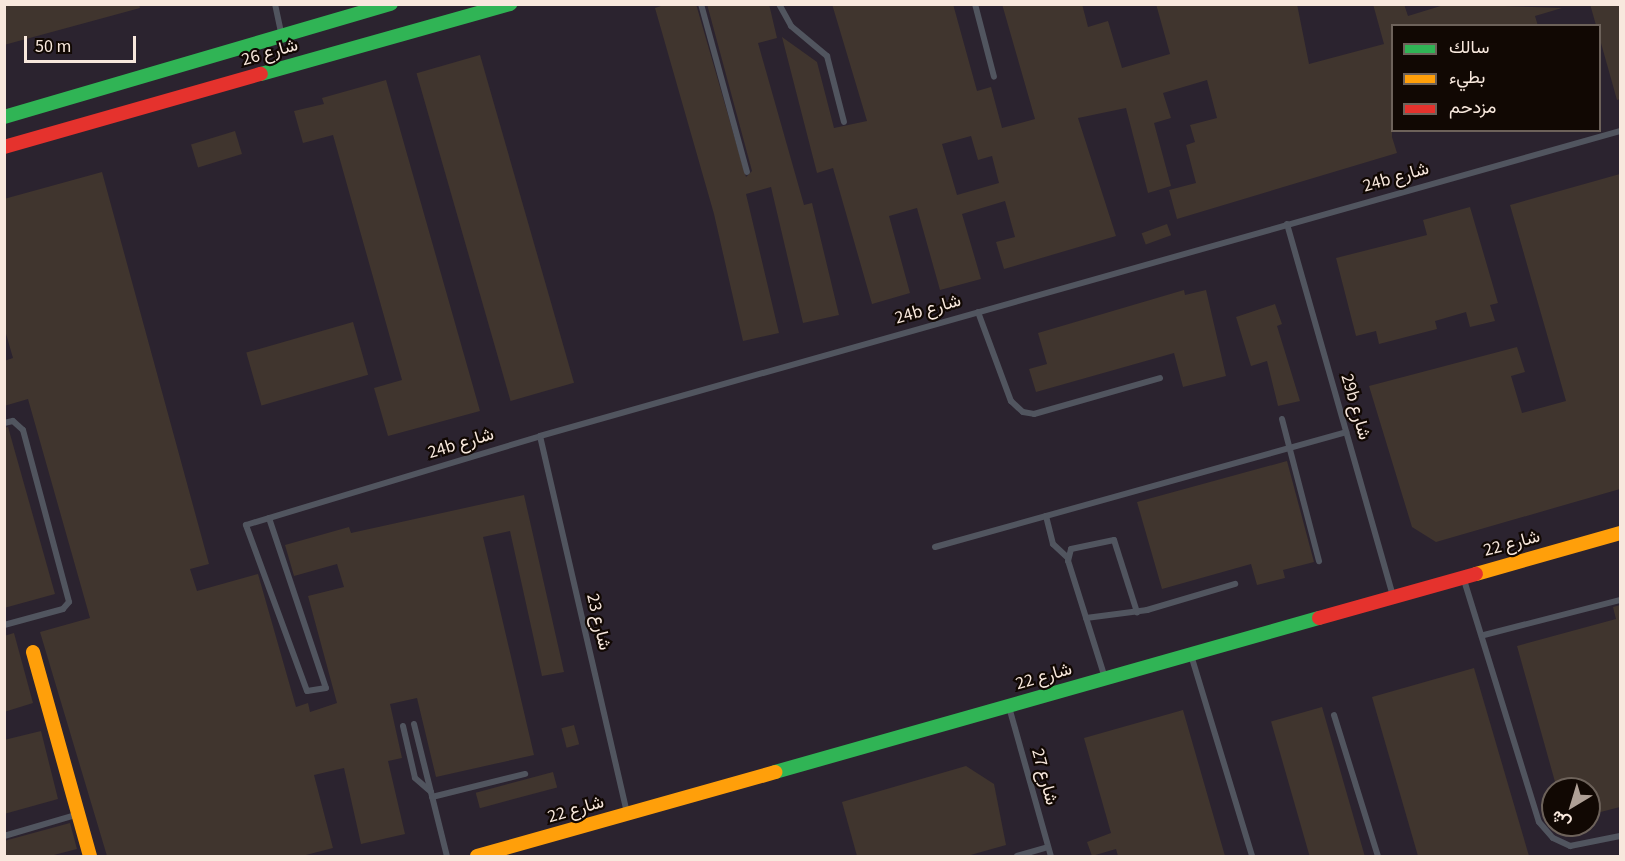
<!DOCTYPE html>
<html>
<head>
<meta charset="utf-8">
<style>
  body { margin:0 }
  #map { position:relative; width:1625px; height:861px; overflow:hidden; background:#281b12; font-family:"Source Sans 3",Vazirmatn,sans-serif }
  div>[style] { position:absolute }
  .industrial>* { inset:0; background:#2b232f }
  .building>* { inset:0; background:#40352e; transform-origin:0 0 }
  .lane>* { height:6px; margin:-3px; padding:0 3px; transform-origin:3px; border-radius:3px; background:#51555f }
  .fast>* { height:14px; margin:-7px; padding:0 7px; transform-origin:7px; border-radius:7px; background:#30b455 }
  .slow>* { height:14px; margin:-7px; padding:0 7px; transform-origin:7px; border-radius:7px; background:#ff9f0a }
  .jam>* { height:14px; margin:-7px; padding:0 7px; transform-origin:7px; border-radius:7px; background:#e5322d }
  span { translate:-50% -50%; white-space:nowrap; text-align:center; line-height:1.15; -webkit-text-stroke:4.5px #110803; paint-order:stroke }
  .street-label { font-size:18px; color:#f8e8dd }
  .frame { position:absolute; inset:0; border:6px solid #f8e8dd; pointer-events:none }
  .legend { position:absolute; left:1391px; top:24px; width:210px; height:108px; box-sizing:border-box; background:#110803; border:2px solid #6d625a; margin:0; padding:8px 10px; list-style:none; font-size:18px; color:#f8e8dd }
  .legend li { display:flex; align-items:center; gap:12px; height:30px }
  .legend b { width:30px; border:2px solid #6d625a }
  .north { position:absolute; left:1541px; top:777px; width:60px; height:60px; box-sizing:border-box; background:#110803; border:2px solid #6d625a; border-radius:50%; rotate:218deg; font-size:16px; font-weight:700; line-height:24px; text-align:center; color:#f8e8dd }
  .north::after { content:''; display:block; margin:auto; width:21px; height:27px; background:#afa096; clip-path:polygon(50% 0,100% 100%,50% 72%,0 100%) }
  .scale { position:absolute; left:24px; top:36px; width:112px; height:27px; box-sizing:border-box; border:3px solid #f8e8dd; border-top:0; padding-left:8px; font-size:18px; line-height:21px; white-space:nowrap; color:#f8e8dd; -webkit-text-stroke:4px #110803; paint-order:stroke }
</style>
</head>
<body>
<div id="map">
  <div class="industrial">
    <i style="clip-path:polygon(evenodd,5px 5px,1620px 5px,1620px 856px,5px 856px,5px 5px,1392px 26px,1600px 26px,1600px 130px,1392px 130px,1392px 26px,5px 5px,1553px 789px,1589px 789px,1589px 825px,1553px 825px,1553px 789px)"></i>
  </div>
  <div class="building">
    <i style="clip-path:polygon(4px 4px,139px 4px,140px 8px,4px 45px)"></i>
    <i style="clip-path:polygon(667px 4px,696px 4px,746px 177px,752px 171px,707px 4px,769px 4px,777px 38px,758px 43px,804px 205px,812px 203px,839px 315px,803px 323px,771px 187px,746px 194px,779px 333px,743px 341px,714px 214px,655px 8px)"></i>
    <i style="clip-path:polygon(evenodd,832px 4px,953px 4px,977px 91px,991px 87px,1002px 128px,1035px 119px,1002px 4px,1082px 4px,1088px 27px,1108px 21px,1122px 68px,1170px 54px,1156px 4px,1297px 4px,1309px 64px,1384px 44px,1373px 4px,1404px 4px,1408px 16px,1447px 4px,1562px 8px,1535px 16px,1538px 26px,1392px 26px,1392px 137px,1397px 153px,1177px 219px,1169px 190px,1196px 183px,1186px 145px,1195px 142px,1190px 125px,1217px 118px,1207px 80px,1163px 93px,1171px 118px,1154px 123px,1171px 186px,1148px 193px,1126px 108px,1078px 118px,1116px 236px,1004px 269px,996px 242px,1015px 237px,1005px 201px,962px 214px,981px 279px,940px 290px,917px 208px,889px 216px,910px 293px,872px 304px,833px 168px,817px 173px,782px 37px,817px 62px,834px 128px,867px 121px,832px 4px,971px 136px,978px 160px,992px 156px,999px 183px,957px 195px,942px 144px,971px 136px)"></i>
    <i style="clip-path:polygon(1590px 4px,1620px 4px,1620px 99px,1617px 100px)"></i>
    <i style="left:480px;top:55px;width:341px;height:66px;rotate:74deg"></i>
    <i style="clip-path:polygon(386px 80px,480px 411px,388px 436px,374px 388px,402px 380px,333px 135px,303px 143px,294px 111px,324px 104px,322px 98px)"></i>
    <i style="left:235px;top:131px;width:24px;height:46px;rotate:73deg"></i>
    <i style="clip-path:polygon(102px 172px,209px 564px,190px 569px,197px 591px,258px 574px,296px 707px,308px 703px,310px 712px,337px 703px,308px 596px,344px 587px,337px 564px,294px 576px,285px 545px,349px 527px,351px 533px,524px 495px,564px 672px,542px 676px,510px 531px,483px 537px,534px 755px,436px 777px,417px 698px,390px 704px,402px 758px,388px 761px,405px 834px,361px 844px,344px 768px,314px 775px,333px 848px,302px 856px,107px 856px,40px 632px,90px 618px,28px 399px,4px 406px,4px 361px,13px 358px,4px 327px,4px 199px)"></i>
    <i style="clip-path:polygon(1620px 174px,1620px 489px,1436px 542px,1412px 527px,1369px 386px,1517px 347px,1525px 372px,1511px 376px,1522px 413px,1566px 401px,1510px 205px)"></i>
    <i style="clip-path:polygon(1470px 207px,1498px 303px,1490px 305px,1495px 321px,1470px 327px,1466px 312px,1435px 321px,1437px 329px,1379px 344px,1376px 331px,1356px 336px,1336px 258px,1427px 235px,1423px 220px)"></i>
    <i style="left:1167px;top:224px;width:12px;height:27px;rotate:70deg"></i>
    <i style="clip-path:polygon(1184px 290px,1185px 295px,1206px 290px,1226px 376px,1183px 387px,1174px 353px,1036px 392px,1029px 369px,1047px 364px,1038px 333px)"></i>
    <i style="clip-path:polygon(1275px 304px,1282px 324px,1277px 326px,1300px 401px,1278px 406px,1267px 361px,1251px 366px,1236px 317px)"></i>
    <i style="left:353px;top:322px;width:55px;height:111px;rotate:74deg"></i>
    <i style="clip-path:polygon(8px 427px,55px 594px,4px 608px,4px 428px)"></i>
    <i style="clip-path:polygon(1287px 461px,1314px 562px,1283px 570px,1285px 578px,1257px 585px,1251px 564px,1162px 589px,1137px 502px)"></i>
    <i style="clip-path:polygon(1620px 605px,1620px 807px,1589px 815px,1589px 789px,1557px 789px,1517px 646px,1616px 619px,1613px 607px)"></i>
    <i style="clip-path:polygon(14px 633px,33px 703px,4px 712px,4px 636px)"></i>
    <i style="clip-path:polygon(1474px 668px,1529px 856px,1418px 856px,1372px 697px)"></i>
    <i style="left:1322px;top:707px;width:155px;height:53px;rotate:74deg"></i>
    <i style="clip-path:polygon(1183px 710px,1225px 856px,1118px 856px,1116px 849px,1092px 856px,1087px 842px,1111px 833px,1084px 738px)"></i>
    <i style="left:574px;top:725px;width:20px;height:13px;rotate:75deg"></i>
    <i style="clip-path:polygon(41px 731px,58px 799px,4px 814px,4px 740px)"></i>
    <i style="clip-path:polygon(966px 766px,994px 784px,1006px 845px,967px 856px,857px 856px,842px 802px)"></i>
    <i style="left:553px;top:772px;width:16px;height:80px;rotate:75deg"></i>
    <i style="clip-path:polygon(70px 823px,77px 849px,50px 856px,4px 856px,4px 841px)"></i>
  </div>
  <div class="lane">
    <i style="left:275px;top:4px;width:30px;rotate:78deg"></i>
    <i style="left:701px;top:4px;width:174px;rotate:74.7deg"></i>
    <i style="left:779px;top:4px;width:25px;rotate:61deg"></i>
    <i style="left:791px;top:26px;width:47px;rotate:39.8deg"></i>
    <i style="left:827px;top:56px;width:68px;rotate:75.6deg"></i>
    <i style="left:975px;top:4px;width:75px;rotate:75.4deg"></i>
    <i style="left:1287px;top:224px;width:388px;rotate:74.1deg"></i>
    <i style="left:978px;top:312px;width:95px;rotate:69.7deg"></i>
    <i style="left:1011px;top:401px;width:16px;rotate:43deg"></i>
    <i style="left:1023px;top:412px;width:11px;rotate:10deg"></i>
    <i style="left:1034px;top:414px;width:131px;rotate:-15.9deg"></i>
    <i style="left:1282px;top:419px;width:147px;rotate:75.4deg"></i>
    <i style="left:4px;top:423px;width:9px;rotate:-13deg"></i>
    <i style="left:13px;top:421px;width:13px;rotate:42deg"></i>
    <i style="left:23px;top:430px;width:178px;rotate:75deg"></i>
    <i style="left:69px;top:602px;width:9px;rotate:131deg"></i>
    <i style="left:63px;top:609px;width:61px;rotate:164.8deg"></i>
    <i style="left:540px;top:436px;width:388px;rotate:77deg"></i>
    <i style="left:1046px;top:516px;width:29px;rotate:76deg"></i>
    <i style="left:1053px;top:544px;width:19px;rotate:43deg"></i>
    <i style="left:269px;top:518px;width:179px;rotate:71.5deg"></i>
    <i style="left:326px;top:688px;width:19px;rotate:171deg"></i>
    <i style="left:307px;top:691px;width:177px;rotate:-110.2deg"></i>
    <i style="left:246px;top:525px;width:307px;rotate:-16.8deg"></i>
    <i style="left:540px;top:436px;width:1122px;rotate:-15.77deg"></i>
    <i style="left:935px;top:547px;width:427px;rotate:-15.6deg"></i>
    <i style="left:1464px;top:580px;width:253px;rotate:72.8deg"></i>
    <i style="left:1539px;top:822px;width:21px;rotate:49deg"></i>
    <i style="left:1553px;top:838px;width:19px;rotate:25deg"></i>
    <i style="left:1570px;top:846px;width:51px;rotate:-11.3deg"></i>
    <i style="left:1086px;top:618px;width:62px;rotate:-7.5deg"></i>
    <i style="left:1147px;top:610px;width:92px;rotate:-16.5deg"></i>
    <i style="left:1484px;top:635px;width:140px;rotate:-14.4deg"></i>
    <i style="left:1191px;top:655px;width:210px;rotate:73.1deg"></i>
    <i style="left:1105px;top:678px;width:123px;rotate:-107.5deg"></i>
    <i style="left:1068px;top:561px;width:12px;rotate:-76deg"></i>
    <i style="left:1071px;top:549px;width:44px;rotate:-11.8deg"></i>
    <i style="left:1114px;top:540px;width:76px;rotate:72.3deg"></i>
    <i style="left:1009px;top:707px;width:155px;rotate:74.3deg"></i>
    <i style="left:1334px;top:715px;width:148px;rotate:72.7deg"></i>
    <i style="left:414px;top:724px;width:136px;rotate:76deg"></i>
    <i style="left:403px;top:726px;width:53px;rotate:77deg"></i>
    <i style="left:415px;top:778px;width:21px;rotate:41deg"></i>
    <i style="left:432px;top:797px;width:96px;rotate:-13.9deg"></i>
    <i style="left:4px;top:836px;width:75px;rotate:-16.3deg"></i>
    <i style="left:1017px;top:856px;width:32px;rotate:-16deg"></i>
  </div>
  <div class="fast">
    <i style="left:261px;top:74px;width:259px;rotate:-15.7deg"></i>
    <i style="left:4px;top:117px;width:403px;rotate:-16.3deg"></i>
    <i style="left:775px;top:772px;width:565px;rotate:-15.81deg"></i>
  </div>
  <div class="slow">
    <i style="left:1476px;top:574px;width:150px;rotate:-15.9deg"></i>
    <i style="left:33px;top:652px;width:212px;rotate:74.4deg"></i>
    <i style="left:477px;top:856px;width:310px;rotate:-15.7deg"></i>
  </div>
  <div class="jam">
    <i style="left:4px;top:147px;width:267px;rotate:-15.9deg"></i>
    <i style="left:1319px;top:618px;width:163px;rotate:-15.7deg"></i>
  </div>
  <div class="street-label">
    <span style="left:270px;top:53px;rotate:-16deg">شارع 26</span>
    <span style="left:1396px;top:178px;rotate:-16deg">24b شارع</span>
    <span style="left:928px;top:310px;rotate:-16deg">24b شارع</span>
    <span style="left:1355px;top:407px;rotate:74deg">29b شارع</span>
    <span style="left:461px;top:444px;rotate:-17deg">24b شارع</span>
    <span style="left:1512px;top:544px;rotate:-15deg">شارع 22</span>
    <span style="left:598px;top:622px;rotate:77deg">شارع 23</span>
    <span style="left:1044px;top:677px;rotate:-16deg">شارع 22</span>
    <span style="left:1044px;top:777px;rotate:75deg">شارع 27</span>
    <span style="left:576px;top:810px;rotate:-16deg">شارع 22</span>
  </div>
  <div class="frame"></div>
  <ul class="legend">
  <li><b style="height:8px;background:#30b455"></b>سالك</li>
  <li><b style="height:8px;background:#ff9f0a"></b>بطيء</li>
  <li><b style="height:8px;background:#e5322d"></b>مزدحم</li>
  </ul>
  <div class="north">ش</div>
  <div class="scale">50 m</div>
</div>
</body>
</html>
